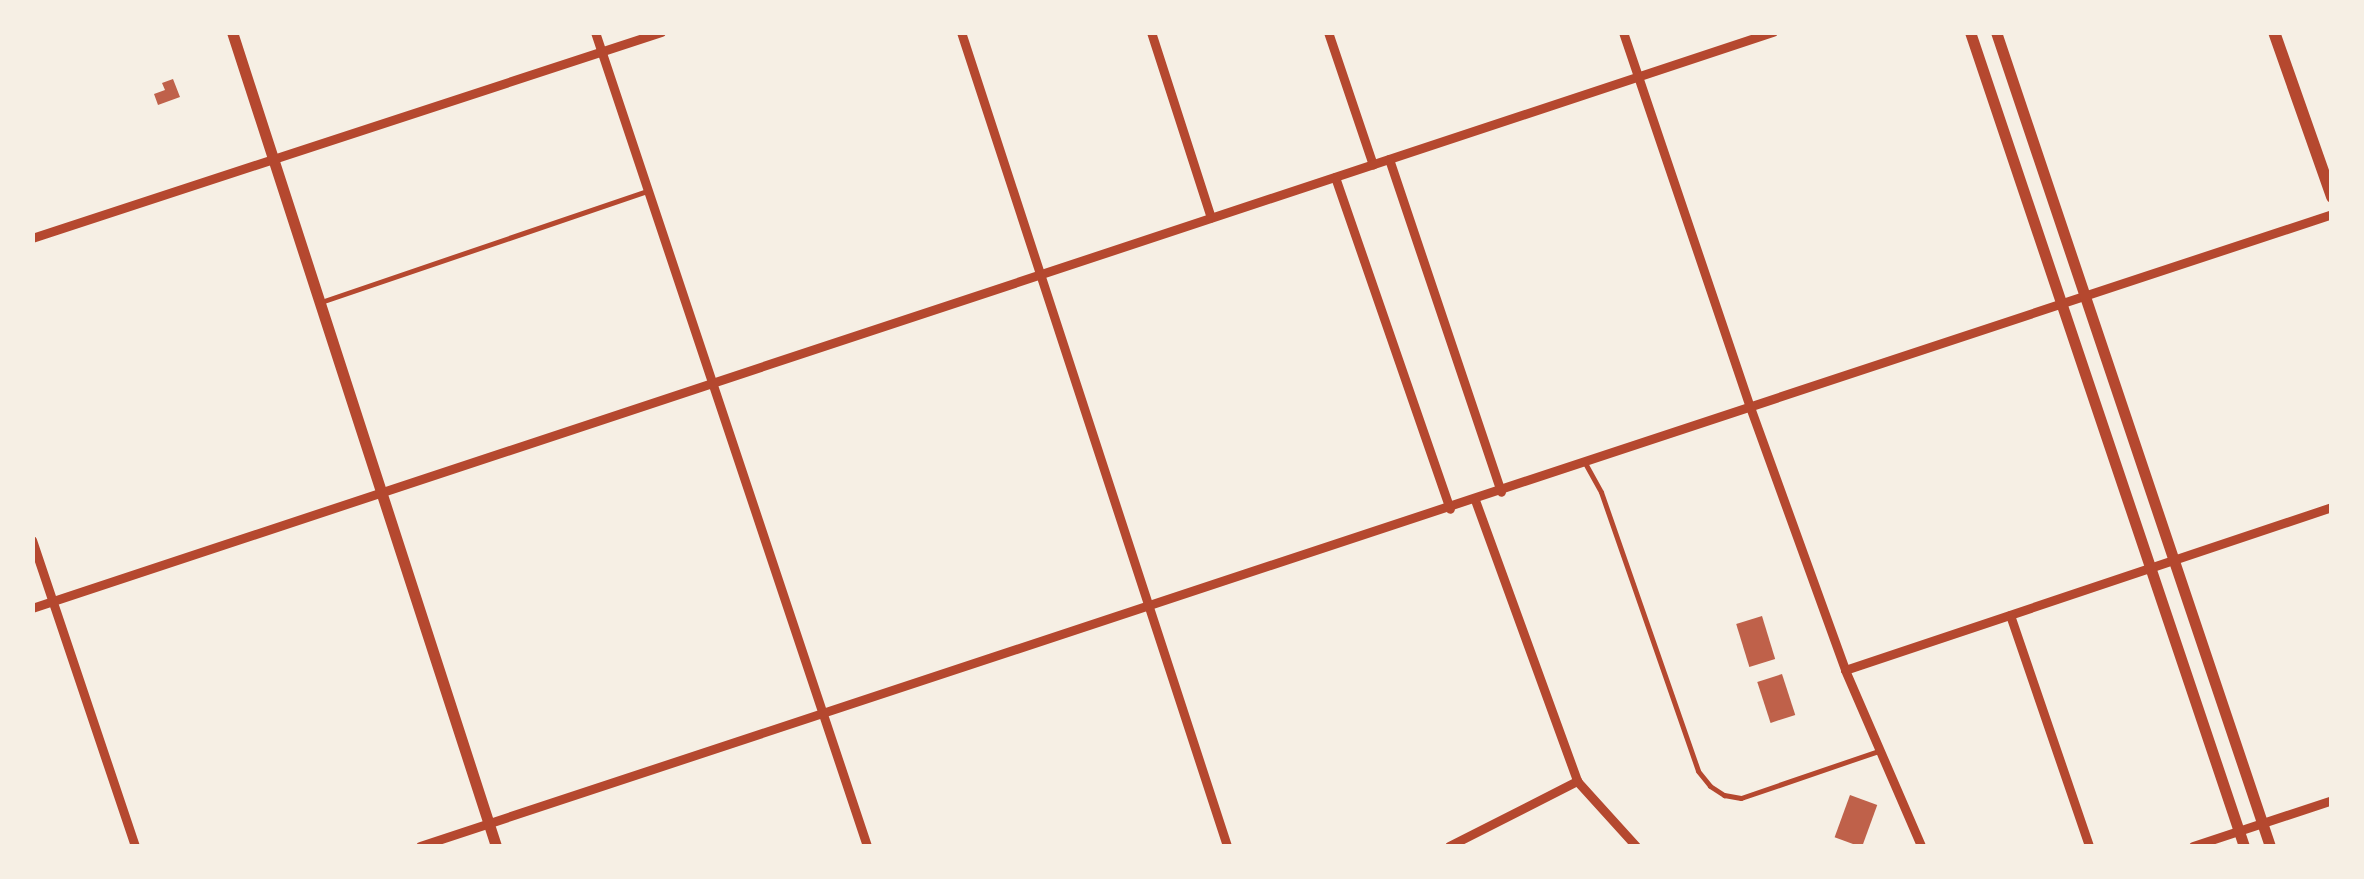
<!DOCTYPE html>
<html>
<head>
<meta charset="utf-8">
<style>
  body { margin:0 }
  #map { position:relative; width:2364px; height:879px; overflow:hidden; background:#f6efe4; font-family:"IBM Plex Serif",serif }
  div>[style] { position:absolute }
  .building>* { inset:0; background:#bf614a; transform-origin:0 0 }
  .service>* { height:5px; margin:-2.5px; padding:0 2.5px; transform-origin:2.5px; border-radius:2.5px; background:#b5482f }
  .minor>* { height:9px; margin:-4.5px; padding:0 4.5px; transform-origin:4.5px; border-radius:4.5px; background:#b5482f }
  .tertiary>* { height:11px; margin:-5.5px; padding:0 5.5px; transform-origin:5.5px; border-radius:5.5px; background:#b5482f }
  .secondary>* { height:12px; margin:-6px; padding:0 6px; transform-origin:6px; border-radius:6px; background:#b5482f }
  span { translate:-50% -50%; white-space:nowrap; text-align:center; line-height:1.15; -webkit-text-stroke:10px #f6efe4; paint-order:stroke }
  .frame { position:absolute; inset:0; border:35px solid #f6efe4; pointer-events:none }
</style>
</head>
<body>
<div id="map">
  <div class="building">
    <i style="clip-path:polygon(173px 79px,180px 97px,158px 105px,154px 94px,165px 90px,162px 83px)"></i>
    <i style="left:1762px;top:616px;width:45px;height:27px;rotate:73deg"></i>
    <i style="left:1782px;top:674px;width:43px;height:26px;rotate:72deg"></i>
    <i style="left:1850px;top:795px;width:29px;height:45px;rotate:20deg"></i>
  </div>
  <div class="service">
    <i style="left:321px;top:302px;width:344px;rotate:-18.8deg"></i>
    <i style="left:1585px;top:463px;width:33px;rotate:61deg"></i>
    <i style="left:1601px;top:492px;width:295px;rotate:70.8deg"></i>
    <i style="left:1698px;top:771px;width:19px;rotate:51deg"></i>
    <i style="left:1710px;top:786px;width:17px;rotate:33deg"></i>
    <i style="left:1724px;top:795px;width:17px;rotate:10deg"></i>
    <i style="left:1741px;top:798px;width:145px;rotate:-18.9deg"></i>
  </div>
  <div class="minor">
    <i style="left:595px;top:32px;width:858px;rotate:71.52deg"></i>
    <i style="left:961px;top:32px;width:856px;rotate:71.9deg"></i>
    <i style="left:1151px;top:32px;width:195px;rotate:72.1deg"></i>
    <i style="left:1328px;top:32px;width:140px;rotate:71.3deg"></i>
    <i style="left:1623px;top:32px;width:396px;rotate:71.3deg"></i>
    <i style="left:1750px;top:407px;width:280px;rotate:70.1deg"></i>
    <i style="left:1845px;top:670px;width:192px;rotate:66.6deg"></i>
    <i style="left:1389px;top:159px;width:351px;rotate:71.4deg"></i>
    <i style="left:1335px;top:177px;width:351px;rotate:70.9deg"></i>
    <i style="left:32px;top:238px;width:662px;rotate:-18.13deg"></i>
    <i style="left:1475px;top:500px;width:299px;rotate:70deg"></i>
    <i style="left:1577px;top:781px;width:88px;rotate:47.8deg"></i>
    <i style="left:32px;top:540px;width:323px;rotate:71.4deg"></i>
    <i style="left:32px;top:608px;width:1834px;rotate:-18.31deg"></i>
    <i style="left:2010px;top:615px;width:244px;rotate:71.1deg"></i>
    <i style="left:1845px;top:670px;width:514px;rotate:-18.51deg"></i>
    <i style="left:420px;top:846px;width:2014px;rotate:-18.29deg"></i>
    <i style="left:1449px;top:846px;width:144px;rotate:-26.9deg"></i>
    <i style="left:2193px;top:846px;width:146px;rotate:-18.3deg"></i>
  </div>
  <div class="tertiary">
    <i style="left:232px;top:32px;width:856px;rotate:72.03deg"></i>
    <i style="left:1970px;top:32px;width:859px;rotate:71.4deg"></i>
    <i style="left:1996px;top:32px;width:859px;rotate:71.4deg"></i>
  </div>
  <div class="secondary">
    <i style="left:2274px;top:32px;width:175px;rotate:70.6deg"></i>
  </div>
  <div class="frame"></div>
</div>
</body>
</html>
